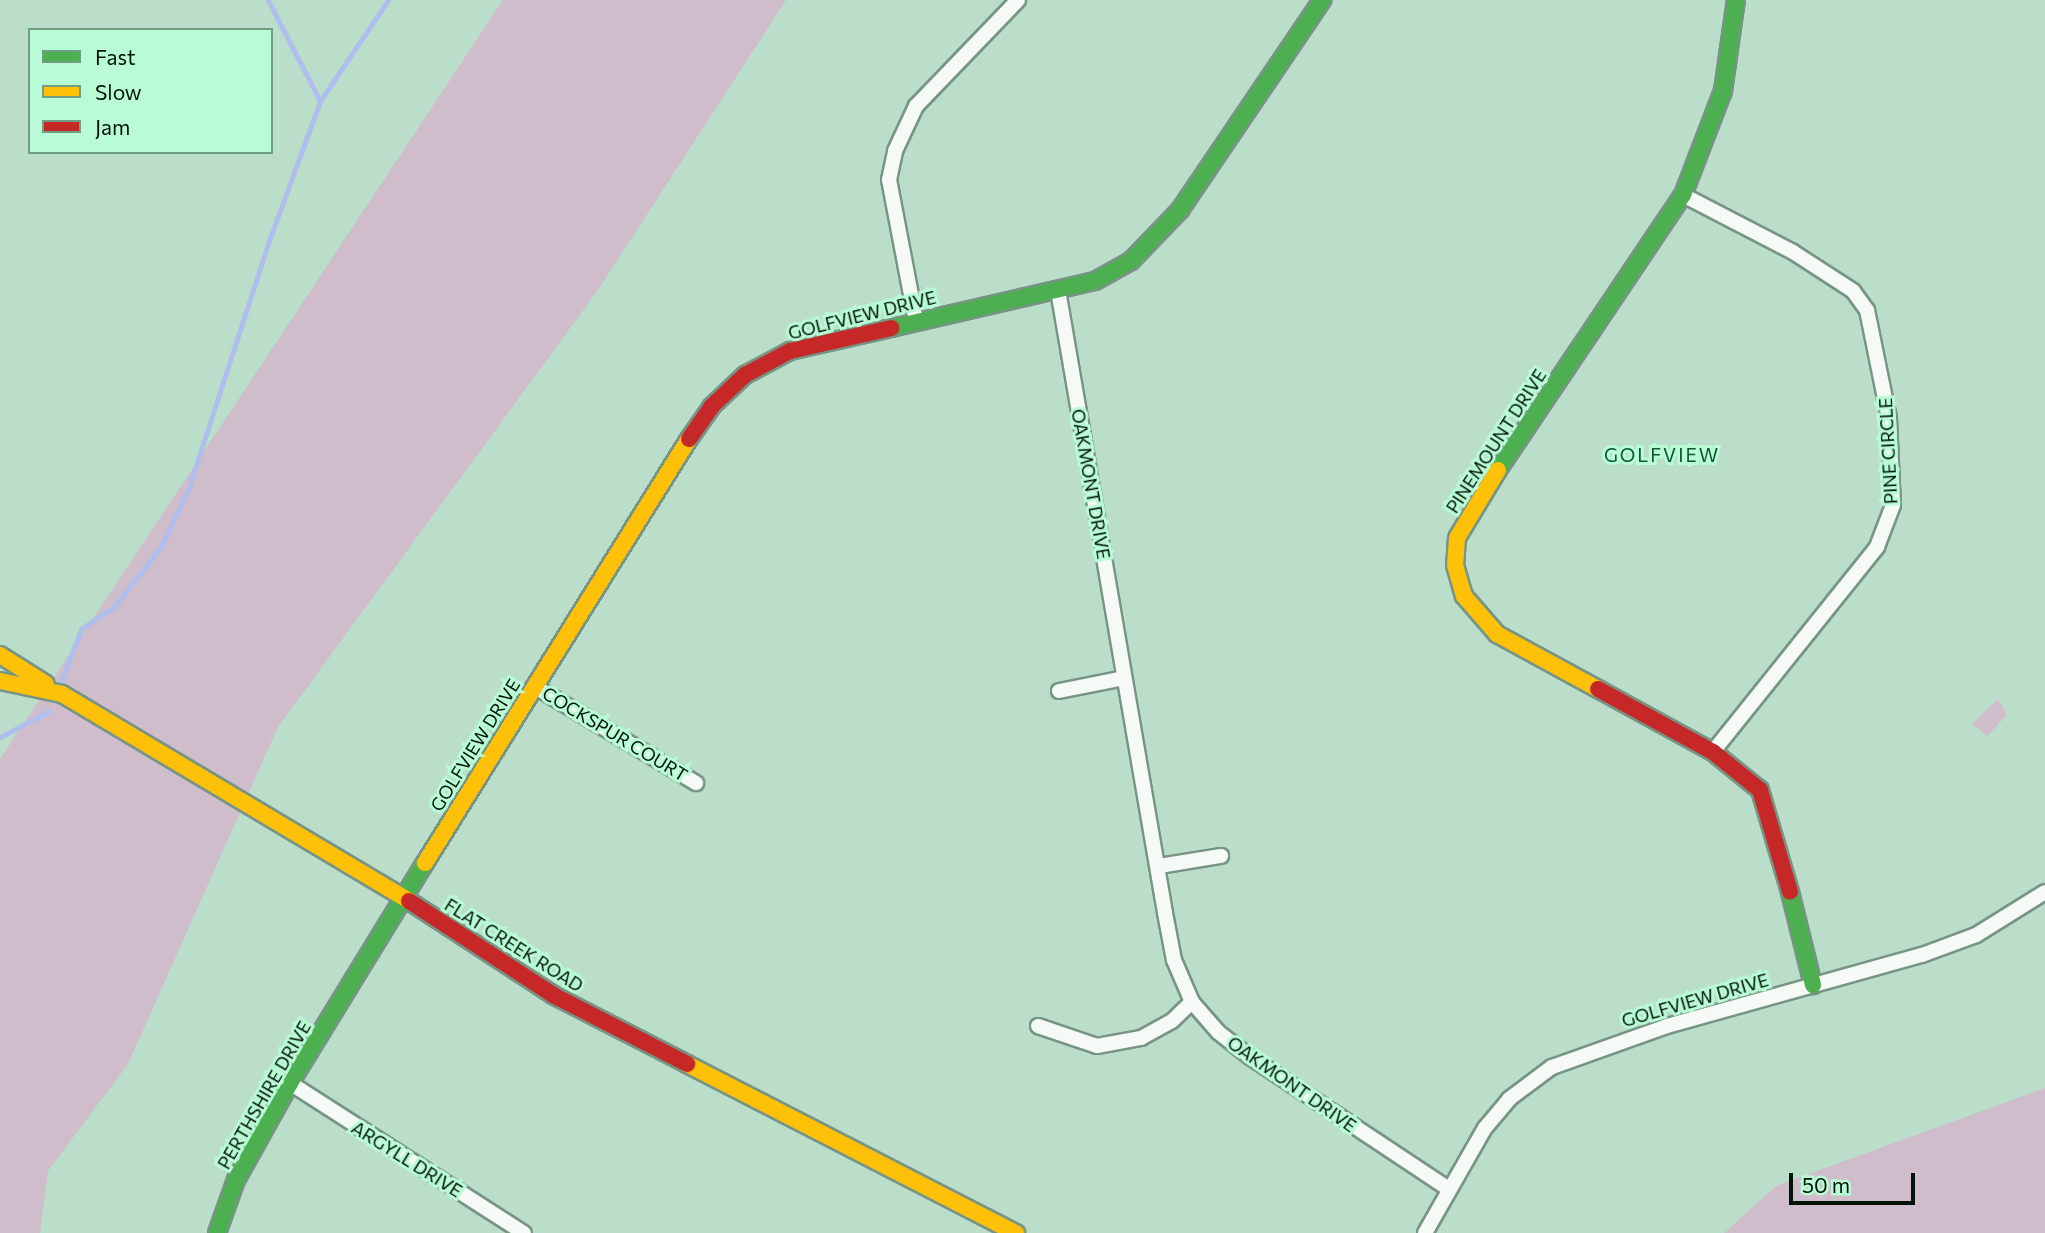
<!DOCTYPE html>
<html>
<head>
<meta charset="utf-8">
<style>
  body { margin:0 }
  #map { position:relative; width:2045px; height:1233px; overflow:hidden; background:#badeca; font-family:Commissioner,sans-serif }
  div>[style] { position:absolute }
  .green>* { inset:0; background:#cfbdcb }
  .stream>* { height:5px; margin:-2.5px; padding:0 2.5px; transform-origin:2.5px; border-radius:2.5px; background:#afbeed }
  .roads { filter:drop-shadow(2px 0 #779485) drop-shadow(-2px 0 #779485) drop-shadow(0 2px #779485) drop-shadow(0 -2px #779485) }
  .street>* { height:14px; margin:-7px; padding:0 7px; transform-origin:7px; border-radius:7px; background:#f5faf7 }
  .fast>* { height:16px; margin:-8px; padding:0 8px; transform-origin:8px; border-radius:8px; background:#4caf50 }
  .slow>* { height:16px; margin:-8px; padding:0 8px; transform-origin:8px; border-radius:8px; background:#ffc107 }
  .jam>* { height:16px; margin:-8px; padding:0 8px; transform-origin:8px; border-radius:8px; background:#c62828 }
  span { translate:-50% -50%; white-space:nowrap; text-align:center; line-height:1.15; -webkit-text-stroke:6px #b8fbd5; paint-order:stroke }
  .street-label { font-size:18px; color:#001307 }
  .neighbourhood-label { font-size:19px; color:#0f5637; letter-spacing:2px }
  .legend { position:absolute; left:28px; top:28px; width:245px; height:126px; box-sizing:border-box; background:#b8fbd5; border:2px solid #6e9e83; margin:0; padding:9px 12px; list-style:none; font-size:21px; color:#001307 }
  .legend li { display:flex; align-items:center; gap:14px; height:35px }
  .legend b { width:35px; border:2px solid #6e9e83 }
  .scale { position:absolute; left:1789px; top:1173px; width:126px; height:32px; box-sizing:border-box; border:4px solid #001307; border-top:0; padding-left:9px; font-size:21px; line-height:24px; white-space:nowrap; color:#001307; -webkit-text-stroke:5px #b8fbd5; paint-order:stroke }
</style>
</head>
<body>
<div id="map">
  <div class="green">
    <i style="clip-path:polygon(503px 0,786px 0,598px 290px,278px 727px,128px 1064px,48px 1171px,40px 1233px,0 1233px,0 759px)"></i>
    <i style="clip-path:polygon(1998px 699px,2007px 715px,1987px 736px,1972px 724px)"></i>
    <i style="clip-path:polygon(2045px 1088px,2045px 1233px,1724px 1233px,1776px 1186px)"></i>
  </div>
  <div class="stream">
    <i style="left:268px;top:0;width:114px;rotate:62.8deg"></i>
    <i style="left:61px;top:682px;width:57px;rotate:-69.3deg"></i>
    <i style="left:81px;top:629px;width:40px;rotate:-34deg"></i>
    <i style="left:114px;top:607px;width:76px;rotate:-51.9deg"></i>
    <i style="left:161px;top:547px;width:63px;rotate:-64.7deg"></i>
    <i style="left:188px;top:490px;width:265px;rotate:-72deg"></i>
    <i style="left:270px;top:238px;width:146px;rotate:-69.9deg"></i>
    <i style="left:320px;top:101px;width:122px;rotate:-56deg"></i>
    <i style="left:0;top:737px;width:55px;rotate:-28deg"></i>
  </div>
  <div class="roads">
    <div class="street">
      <i style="left:1683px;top:195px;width:124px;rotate:27.4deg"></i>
      <i style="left:1793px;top:252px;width:72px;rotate:33deg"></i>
      <i style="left:1853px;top:291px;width:24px;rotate:54deg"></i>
      <i style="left:1867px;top:310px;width:110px;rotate:78.5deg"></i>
      <i style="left:1889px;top:418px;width:87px;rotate:87.4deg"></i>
      <i style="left:1893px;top:505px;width:45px;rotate:110.9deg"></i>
      <i style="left:1877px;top:547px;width:263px;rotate:128.7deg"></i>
      <i style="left:1058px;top:290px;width:632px;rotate:80.25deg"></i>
      <i style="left:1165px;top:913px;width:48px;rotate:79.2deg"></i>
      <i style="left:1174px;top:960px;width:46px;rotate:66.8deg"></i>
      <i style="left:1192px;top:1002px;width:40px;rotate:49deg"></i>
      <i style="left:1218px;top:1032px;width:41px;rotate:38deg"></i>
      <i style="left:1250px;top:1057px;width:237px;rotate:33.6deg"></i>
      <i style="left:916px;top:321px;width:144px;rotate:-100.8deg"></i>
      <i style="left:889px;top:180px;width:30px;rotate:-78deg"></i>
      <i style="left:895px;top:151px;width:50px;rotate:-65deg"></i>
      <i style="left:916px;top:106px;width:147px;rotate:-46.1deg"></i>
      <i style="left:534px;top:686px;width:189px;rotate:30.9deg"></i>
      <i style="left:1059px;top:691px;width:66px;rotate:-11.3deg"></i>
      <i style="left:1159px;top:866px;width:63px;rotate:-9.2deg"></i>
      <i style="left:1038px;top:1026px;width:62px;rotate:18.7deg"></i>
      <i style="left:1097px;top:1046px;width:45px;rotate:-10.3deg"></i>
      <i style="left:1141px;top:1038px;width:35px;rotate:-29deg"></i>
      <i style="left:1172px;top:1021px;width:28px;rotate:-44deg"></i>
      <i style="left:290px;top:1083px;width:278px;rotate:32.7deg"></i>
      <i style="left:1425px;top:1233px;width:121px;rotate:-60.3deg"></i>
      <i style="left:1485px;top:1128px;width:38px;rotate:-50deg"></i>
      <i style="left:1509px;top:1099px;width:54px;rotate:-36.7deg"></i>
      <i style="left:1552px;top:1067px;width:122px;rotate:-19.6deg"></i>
      <i style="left:1667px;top:1026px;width:265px;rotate:-15.6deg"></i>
      <i style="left:1922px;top:955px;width:58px;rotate:-20.3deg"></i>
      <i style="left:1976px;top:935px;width:81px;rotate:-31.9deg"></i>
    </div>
    <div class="fast">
      <i style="left:891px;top:328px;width:209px;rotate:-13deg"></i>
      <i style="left:1095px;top:281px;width:41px;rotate:-29.1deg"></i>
      <i style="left:1131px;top:261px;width:71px;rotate:-46.1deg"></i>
      <i style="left:1180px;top:210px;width:254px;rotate:-55.9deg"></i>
      <i style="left:1498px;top:470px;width:331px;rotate:-56.1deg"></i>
      <i style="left:1683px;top:195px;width:111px;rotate:-69deg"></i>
      <i style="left:1723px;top:91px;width:92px;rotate:-81.9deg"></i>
      <i style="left:1790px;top:892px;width:96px;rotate:76.1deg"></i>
      <i style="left:217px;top:1233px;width:56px;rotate:-70.3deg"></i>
      <i style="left:236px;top:1180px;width:111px;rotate:-60.9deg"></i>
      <i style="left:290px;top:1083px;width:258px;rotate:-58.5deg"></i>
    </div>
    <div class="slow">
      <i style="left:1498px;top:470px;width:79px;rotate:121.1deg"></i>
      <i style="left:1457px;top:538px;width:27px;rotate:94deg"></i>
      <i style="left:1455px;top:565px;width:32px;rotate:74deg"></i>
      <i style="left:1464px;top:596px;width:50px;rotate:49deg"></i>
      <i style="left:1497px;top:634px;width:115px;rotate:28.6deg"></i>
      <i style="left:0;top:655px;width:54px;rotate:32.2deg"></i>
      <i style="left:0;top:681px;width:63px;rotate:11.8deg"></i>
      <i style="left:62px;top:694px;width:404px;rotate:30.8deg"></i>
      <i style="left:425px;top:863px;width:499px;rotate:-58.1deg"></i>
      <i style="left:687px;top:1064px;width:370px;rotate:27.2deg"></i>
    </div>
    <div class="jam">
      <i style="left:689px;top:439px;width:39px;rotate:-55deg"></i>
      <i style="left:711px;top:407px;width:47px;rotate:-43.3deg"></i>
      <i style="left:745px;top:375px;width:51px;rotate:-28.1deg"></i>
      <i style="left:790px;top:351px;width:104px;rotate:-12.8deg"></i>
      <i style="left:1598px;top:689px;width:131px;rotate:28.7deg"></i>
      <i style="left:1713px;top:752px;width:60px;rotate:39deg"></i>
      <i style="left:1760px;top:790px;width:106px;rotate:73.6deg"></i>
      <i style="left:409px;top:901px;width:172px;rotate:33.1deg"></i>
      <i style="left:553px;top:995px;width:151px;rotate:27.2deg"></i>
    </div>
  </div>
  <div class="street-label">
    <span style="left:862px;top:315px;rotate:-14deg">GOLFVIEW DRIVE</span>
    <span style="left:1496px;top:441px;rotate:-57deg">PINEMOUNT DRIVE</span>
    <span style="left:1888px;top:451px;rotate:-93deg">PINE CIRCLE</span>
    <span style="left:1091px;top:484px;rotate:80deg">OAKMONT DRIVE</span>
    <span style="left:615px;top:734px;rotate:31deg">COCKSPUR COURT</span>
    <span style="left:475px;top:745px;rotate:-58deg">GOLFVIEW DRIVE</span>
    <span style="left:514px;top:945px;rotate:32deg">FLAT CREEK ROAD</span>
    <span style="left:1695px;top:1000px;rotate:-16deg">GOLFVIEW DRIVE</span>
    <span style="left:1292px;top:1084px;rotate:35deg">OAKMONT DRIVE</span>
    <span style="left:264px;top:1095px;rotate:-60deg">PERTHSHIRE DRIVE</span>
    <span style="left:407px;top:1159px;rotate:32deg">ARGYLL DRIVE</span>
  </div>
  <div class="neighbourhood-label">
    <span style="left:1662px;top:455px">GOLFVIEW</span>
  </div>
  <ul class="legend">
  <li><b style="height:9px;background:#4caf50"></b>Fast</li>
  <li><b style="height:9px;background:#ffc107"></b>Slow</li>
  <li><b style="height:9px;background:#c62828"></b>Jam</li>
  </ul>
  <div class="scale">50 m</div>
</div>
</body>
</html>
